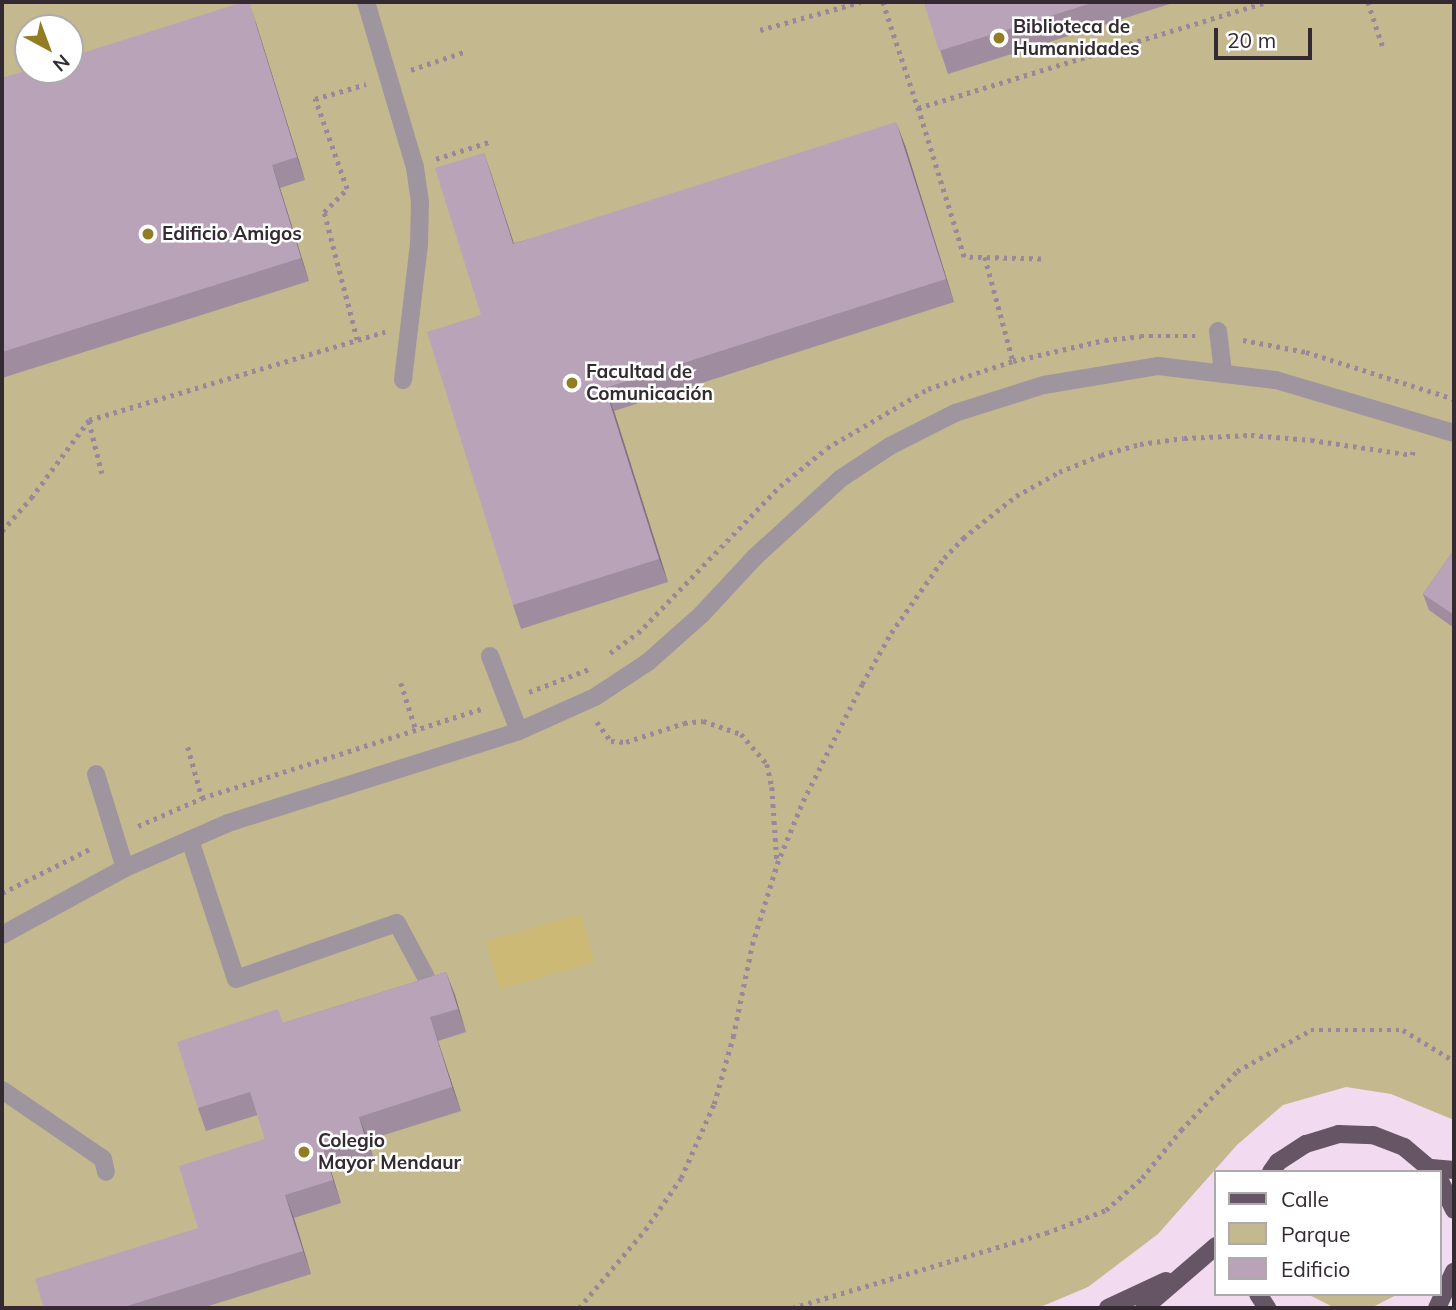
<!DOCTYPE html>
<html>
<head>
<meta charset="utf-8">
<style>
  body { margin:0 }
  #map { position:relative; width:1456px; height:1310px; overflow:hidden; background:#f2dbf1; font-family:Mulish,sans-serif }
  div>[style] { position:absolute }
  .green>* { inset:0; background:#c4b88e }
  .water>* { inset:0; background:#ccb976; transform-origin:0 0 }
  .path>* { height:4.5px; margin-top:-2.25px; transform-origin:0; background:repeating-linear-gradient(90deg,#998898 0 3.5px,transparent 0 8.5px) }
  .minor>* { height:18px; margin:-9px; padding:0 9px; transform-origin:9px; border-radius:9px; background:#9f959e }
  .major>* { height:18px; margin:-9px; padding:0 9px; transform-origin:9px; border-radius:9px; background:#655565 }
  .wall>* { inset:0; background:#9f8c9e }
  .shaded-wall>* { inset:0; background:#827281 }
  .building>* { inset:0; background:#b9a3b8 }
  .dots>* { width:19px; height:19px; translate:-50% -50%; box-sizing:border-box; border:4px solid #fff; border-radius:50% }
  span { translate:-50% -50%; white-space:nowrap; text-align:center; line-height:1.15; -webkit-text-stroke:5px #fff; paint-order:stroke }
  .poi-label { font-size:19px; color:#332a32; font-weight:700 }
  .left { translate:0 -50%; text-align:left }
  .frame { position:absolute; inset:0; border:4px solid #332a32; pointer-events:none }
  .legend { position:absolute; left:1214px; top:1170px; width:228px; height:126px; box-sizing:border-box; background:#fff; border:2px solid #adaaad; margin:0; padding:9px 12px; list-style:none; font-size:21px; color:#332a32 }
  .legend li { display:flex; align-items:center; gap:14px; height:35px }
  .legend b { width:35px; border:2px solid #adaaad }
  .north { position:absolute; left:14px; top:14px; width:70px; height:70px; box-sizing:border-box; background:#fff; border:2px solid #adaaad; border-radius:50%; rotate:139deg; font-size:19px; font-weight:700; line-height:28px; text-align:center; color:#332a32 }
  .north::after { content:''; display:block; margin:auto; width:24px; height:32px; background:#937d24; clip-path:polygon(50% 0,100% 100%,50% 72%,0 100%) }
  .scale { position:absolute; left:1214px; top:28px; width:98px; height:32px; box-sizing:border-box; border:4px solid #332a32; border-top:0; padding-left:9px; font-size:21px; line-height:24px; white-space:nowrap; color:#332a32; -webkit-text-stroke:5px #fff; paint-order:stroke }
</style>
</head>
<body>
<div id="map">
  <div class="green">
    <i style="clip-path:polygon(evenodd,2px 2px,1454px 2px,1454px 1120px,1391px 1094px,1346px 1087px,1283px 1105px,1237px 1145px,1158px 1234px,1088px 1287px,1038px 1308px,2px 1308px,2px 2px,28px 28px,70px 28px,70px 70px,28px 70px,28px 28px)"></i>
    <i style="clip-path:polygon(1307px 1294px,1398px 1294px,1371px 1308px,1335px 1308px)"></i>
  </div>
  <div class="water">
    <i style="left:581px;top:914px;width:50px;height:99px;rotate:74deg"></i>
  </div>
  <div class="path">
    <i style="left:883px;top:2px;width:112px;rotate:71.7deg"></i>
    <i style="left:1368px;top:2px;width:47px;rotate:71.6deg"></i>
    <i style="left:760px;top:30px;width:104px;rotate:-15.6deg"></i>
    <i style="left:411px;top:70px;width:56px;rotate:-18.8deg"></i>
    <i style="left:436px;top:159px;width:59px;rotate:-17.8deg"></i>
    <i style="left:985px;top:257px;width:108px;rotate:74.9deg"></i>
    <i style="left:1041px;top:259px;width:77px;rotate:-178.5deg"></i>
    <i style="left:964px;top:257px;width:156px;rotate:-107.2deg"></i>
    <i style="left:918px;top:108px;width:364px;rotate:-16.9deg"></i>
    <i style="left:357px;top:340px;width:132px;rotate:-104.5deg"></i>
    <i style="left:324px;top:212px;width:33px;rotate:-45deg"></i>
    <i style="left:347px;top:189px;width:96px;rotate:-109.6deg"></i>
    <i style="left:315px;top:99px;width:53px;rotate:-16.4deg"></i>
    <i style="left:1243px;top:340px;width:64px;rotate:10.8deg"></i>
    <i style="left:1306px;top:352px;width:155px;rotate:17.6deg"></i>
    <i style="left:89px;top:421px;width:54px;rotate:76deg"></i>
    <i style="left:2px;top:531px;width:44px;rotate:-48.7deg"></i>
    <i style="left:31px;top:498px;width:97px;rotate:-53.4deg"></i>
    <i style="left:89px;top:420px;width:309px;rotate:-16.6deg"></i>
    <i style="left:610px;top:653px;width:34px;rotate:-36deg"></i>
    <i style="left:638px;top:633px;width:204px;rotate:-46deg"></i>
    <i style="left:780px;top:486px;width:60px;rotate:-39deg"></i>
    <i style="left:827px;top:448px;width:117px;rotate:-30.3deg"></i>
    <i style="left:928px;top:389px;width:89px;rotate:-18.2deg"></i>
    <i style="left:1013px;top:361px;width:94px;rotate:-12.9deg"></i>
    <i style="left:1105px;top:340px;width:36px;rotate:-6deg"></i>
    <i style="left:1141px;top:336px;width:55px"></i>
    <i style="left:401px;top:683px;width:49px;rotate:72.3deg"></i>
    <i style="left:529px;top:692px;width:64px;rotate:-21deg"></i>
    <i style="left:597px;top:722px;width:24px;rotate:54deg"></i>
    <i style="left:611px;top:741px;width:15px;rotate:4deg"></i>
    <i style="left:626px;top:742px;width:61px;rotate:-18.1deg"></i>
    <i style="left:684px;top:723px;width:19px;rotate:-6deg"></i>
    <i style="left:703px;top:721px;width:40px;rotate:18.9deg"></i>
    <i style="left:741px;top:734px;width:40px;rotate:49deg"></i>
    <i style="left:767px;top:764px;width:24px;rotate:78deg"></i>
    <i style="left:772px;top:787px;width:73px;rotate:86.1deg"></i>
    <i style="left:188px;top:747px;width:53px;rotate:74.6deg"></i>
    <i style="left:138px;top:826px;width:70px;rotate:-23.6deg"></i>
    <i style="left:202px;top:798px;width:296px;rotate:-17.7deg"></i>
    <i style="left:2px;top:893px;width:101px;rotate:-26.6deg"></i>
    <i style="left:579px;top:1308px;width:102px;rotate:-49.8deg"></i>
    <i style="left:645px;top:1230px;width:63px;rotate:-55.3deg"></i>
    <i style="left:681px;top:1178px;width:81px;rotate:-66deg"></i>
    <i style="left:714px;top:1104px;width:70px;rotate:-74.2deg"></i>
    <i style="left:733px;top:1037px;width:94px;rotate:-78.3deg"></i>
    <i style="left:752px;top:945px;width:85px;rotate:-72.8deg"></i>
    <i style="left:777px;top:864px;width:68px;rotate:-67.6deg"></i>
    <i style="left:803px;top:801px;width:131px;rotate:-63.2deg"></i>
    <i style="left:862px;top:684px;width:59px;rotate:-60.4deg"></i>
    <i style="left:891px;top:633px;width:92px;rotate:-54.8deg"></i>
    <i style="left:944px;top:558px;width:28px;rotate:-46deg"></i>
    <i style="left:963px;top:538px;width:68px;rotate:-38.4deg"></i>
    <i style="left:1016px;top:496px;width:49px;rotate:-29.2deg"></i>
    <i style="left:1059px;top:472px;width:45px;rotate:-22deg"></i>
    <i style="left:1101px;top:455px;width:41px;rotate:-15.8deg"></i>
    <i style="left:1140px;top:444px;width:44px;rotate:-7.8deg"></i>
    <i style="left:1184px;top:438px;width:67px;rotate:-2.6deg"></i>
    <i style="left:1251px;top:435px;width:60px;rotate:4.8deg"></i>
    <i style="left:1311px;top:440px;width:102px;rotate:8.4deg"></i>
    <i style="left:1412px;top:455px;width:8px;rotate:-76deg"></i>
    <i style="left:792px;top:1308px;width:265px;rotate:-16.5deg"></i>
    <i style="left:1046px;top:1233px;width:64px;rotate:-21deg"></i>
    <i style="left:1106px;top:1210px;width:48px;rotate:-41.6deg"></i>
    <i style="left:1142px;top:1178px;width:62px;rotate:-50.9deg"></i>
    <i style="left:1181px;top:1130px;width:81px;rotate:-46.5deg"></i>
    <i style="left:1237px;top:1071px;width:85px;rotate:-29deg"></i>
    <i style="left:1311px;top:1030px;width:92px"></i>
    <i style="left:1403px;top:1030px;width:60px;rotate:31.3deg"></i>
  </div>
  <div class="minor">
    <i style="left:366px;top:2px;width:172px;rotate:73.5deg"></i>
    <i style="left:415px;top:167px;width:35px;rotate:82deg"></i>
    <i style="left:420px;top:202px;width:42px;rotate:91.4deg"></i>
    <i style="left:419px;top:244px;width:137px;rotate:96.7deg"></i>
    <i style="left:1218px;top:331px;width:41px;rotate:83deg"></i>
    <i style="left:490px;top:656px;width:80px;rotate:68.9deg"></i>
    <i style="left:96px;top:774px;width:98px;rotate:72.9deg"></i>
    <i style="left:190px;top:840px;width:146px;rotate:71.7deg"></i>
    <i style="left:236px;top:979px;width:170px;rotate:-19.2deg"></i>
    <i style="left:397px;top:923px;width:61px;rotate:61.8deg"></i>
    <i style="left:2px;top:935px;width:140px;rotate:-28.6deg"></i>
    <i style="left:125px;top:868px;width:112px;rotate:-23.6deg"></i>
    <i style="left:228px;top:823px;width:305px;rotate:-17.5deg"></i>
    <i style="left:519px;top:731px;width:83px;rotate:-24.1deg"></i>
    <i style="left:595px;top:697px;width:64px;rotate:-33.4deg"></i>
    <i style="left:648px;top:662px;width:72px;rotate:-41.6deg"></i>
    <i style="left:702px;top:614px;width:78px;rotate:-47.1deg"></i>
    <i style="left:755px;top:557px;width:115px;rotate:-42.5deg"></i>
    <i style="left:840px;top:479px;width:60px;rotate:-33.4deg"></i>
    <i style="left:890px;top:446px;width:73px;rotate:-26.9deg"></i>
    <i style="left:955px;top:413px;width:93px;rotate:-17.5deg"></i>
    <i style="left:1044px;top:385px;width:116px;rotate:-9.5deg"></i>
    <i style="left:1158px;top:366px;width:119px;rotate:6.8deg"></i>
    <i style="left:1276px;top:380px;width:186px;rotate:16.6deg"></i>
    <i style="left:2px;top:1090px;width:122px;rotate:34.3deg"></i>
    <i style="left:103px;top:1159px;width:13px;rotate:77deg"></i>
  </div>
  <div class="major">
    <i style="left:1431px;top:1168px;width:23px;rotate:5deg"></i>
    <i style="left:1271px;top:1172px;width:12px;rotate:-55deg"></i>
    <i style="left:1278px;top:1162px;width:33px;rotate:-33deg"></i>
    <i style="left:1306px;top:1144px;width:34px;rotate:-17deg"></i>
    <i style="left:1339px;top:1134px;width:34px;rotate:2deg"></i>
    <i style="left:1373px;top:1135px;width:33px;rotate:21deg"></i>
    <i style="left:1404px;top:1147px;width:39px;rotate:40deg"></i>
    <i style="left:1440px;top:1181px;width:32px;rotate:64deg"></i>
    <i style="left:1258px;top:1294px;width:17px;rotate:57deg"></i>
    <i style="left:1108px;top:1308px;width:64px;rotate:-25deg"></i>
    <i style="left:1144px;top:1308px;width:95px;rotate:-40.7deg"></i>
    <i style="left:1437px;top:1308px;width:40px;rotate:-65deg"></i>
  </div>
  <div class="wall">
    <i style="clip-path:polygon(924px 2px,1176px 2px,948px 74px)"></i>
    <i style="clip-path:polygon(256px 23px,305px 180px,280px 188px,309px 281px,2px 378px,2px 78px)"></i>
    <i style="clip-path:polygon(905px 145px,954px 302px,614px 411px,668px 582px,521px 629px,513px 605px,481px 315px,484px 153px,514px 243px)"></i>
    <i style="clip-path:polygon(1454px 550px,1454px 628px,1429px 610px,1423px 594px)"></i>
    <i style="clip-path:polygon(446px 972px,466px 1032px,438px 1041px,461px 1111px,368px 1140px,373px 1157px,331px 1171px,341px 1203px,294px 1218px,311px 1274px,202px 1308px,44px 1308px,198px 1228px,265px 1139px,258px 1115px,206px 1131px,198px 1108px,283px 1023px)"></i>
  </div>
  <div class="shaded-wall">
    <i style="clip-path:polygon(249px 2px,256px 23px,305px 180px,297px 157px)"></i>
    <i style="clip-path:polygon(896px 122px,905px 145px,954px 302px,946px 279px)"></i>
    <i style="clip-path:polygon(484px 153px,492px 176px,521px 267px,513px 244px)"></i>
    <i style="clip-path:polygon(272px 165px,280px 188px,309px 281px,301px 258px)"></i>
    <i style="clip-path:polygon(605px 388px,614px 411px,668px 582px,659px 559px)"></i>
    <i style="clip-path:polygon(446px 972px,455px 995px,466px 1032px,458px 1009px)"></i>
    <i style="clip-path:polygon(430px 1017px,438px 1041px,461px 1111px,452px 1087px)"></i>
    <i style="clip-path:polygon(359px 1117px,368px 1140px,373px 1157px,364px 1134px)"></i>
    <i style="clip-path:polygon(323px 1148px,331px 1171px,341px 1203px,333px 1180px)"></i>
    <i style="clip-path:polygon(285px 1195px,294px 1218px,311px 1274px,303px 1251px)"></i>
  </div>
  <div class="building">
    <i style="clip-path:polygon(243px 2px,249px 2px,297px 157px,272px 165px,301px 258px,2px 352px,2px 78px,28px 70px,70px 70px,70px 57px)"></i>
    <i style="clip-path:polygon(924px 2px,1095px 2px,939px 51px)"></i>
    <i style="clip-path:polygon(896px 122px,946px 279px,605px 388px,659px 559px,513px 605px,427px 332px,481px 315px,435px 168px,484px 153px,513px 244px)"></i>
    <i style="clip-path:polygon(1454px 550px,1454px 615px,1423px 594px)"></i>
    <i style="clip-path:polygon(446px 972px,458px 1009px,430px 1017px,452px 1087px,359px 1117px,364px 1134px,323px 1148px,333px 1180px,285px 1195px,303px 1251px,121px 1308px,44px 1308px,35px 1279px,198px 1228px,179px 1166px,265px 1139px,250px 1092px,198px 1108px,177px 1042px,278px 1009px,283px 1023px)"></i>
  </div>
  <div class="dots">
    <i style="left:999px;top:38px;background:#937d24"></i>
    <i style="left:148px;top:234px;background:#937d24"></i>
    <i style="left:572px;top:383px;background:#937d24"></i>
    <i style="left:304px;top:1152px;background:#937d24"></i>
  </div>
  <div class="poi-label">
    <span class="left" style="left:1013px;top:38px">Biblioteca de<br>Humanidades</span>
    <span class="left" style="left:162px;top:234px">Edificio Amigos</span>
    <span class="left" style="left:586px;top:383px">Facultad de<br>Comunicación</span>
    <span class="left" style="left:318px;top:1152px">Colegio<br>Mayor Mendaur</span>
  </div>
  <div class="frame"></div>
  <ul class="legend">
  <li><b style="height:9px;background:#655565"></b>Calle</li>
  <li><b style="height:19px;background:#c4b88e"></b>Parque</li>
  <li><b style="height:19px;background:#b9a3b8"></b>Edificio</li>
  </ul>
  <div class="north">N</div>
  <div class="scale">20 m</div>
</div>
</body>
</html>
